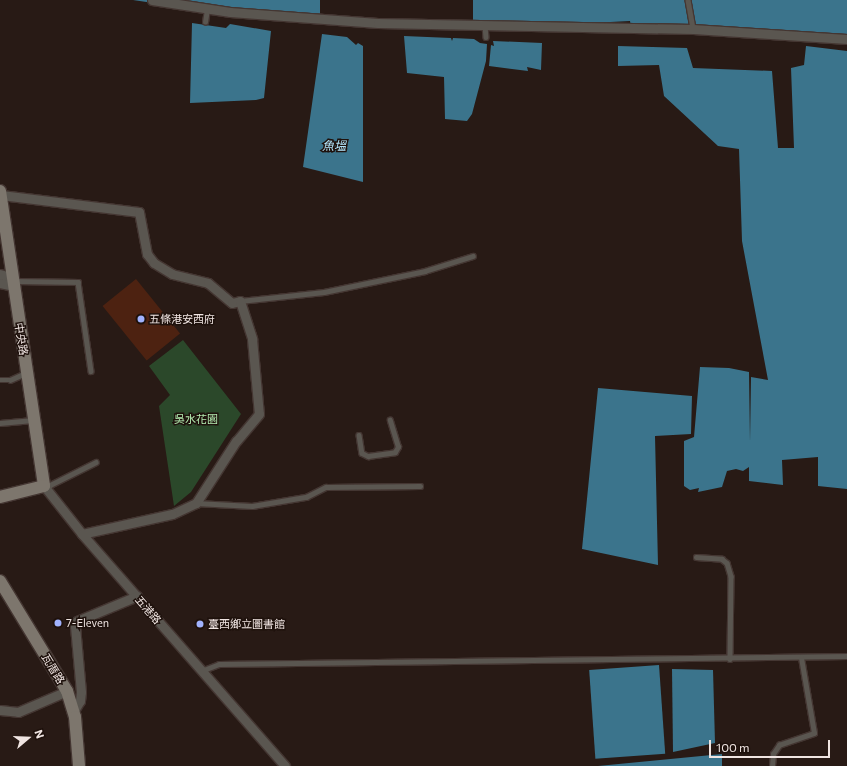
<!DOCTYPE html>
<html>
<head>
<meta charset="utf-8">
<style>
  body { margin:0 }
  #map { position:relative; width:847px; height:766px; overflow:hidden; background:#281a15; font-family:Commissioner,"Noto Sans TC",sans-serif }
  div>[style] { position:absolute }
  .green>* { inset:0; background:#2b482a }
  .water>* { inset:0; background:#3b748c; transform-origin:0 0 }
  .building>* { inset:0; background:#4d2211; transform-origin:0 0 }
  .roads { filter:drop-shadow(1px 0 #443632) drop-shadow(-1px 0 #443632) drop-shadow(0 1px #443632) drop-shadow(0 -1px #443632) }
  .lane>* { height:4.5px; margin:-2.25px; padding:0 2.25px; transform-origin:2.25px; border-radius:2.25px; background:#5a5650 }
  .street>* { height:9px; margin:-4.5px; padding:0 4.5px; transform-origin:4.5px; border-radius:4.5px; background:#5a5650 }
  .secondary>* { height:12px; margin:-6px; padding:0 6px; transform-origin:6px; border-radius:6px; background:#7d766d }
  .dots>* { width:11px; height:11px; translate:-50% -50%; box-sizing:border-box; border:2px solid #1e110c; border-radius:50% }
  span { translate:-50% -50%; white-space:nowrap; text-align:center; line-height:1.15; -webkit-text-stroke:3px #1e110c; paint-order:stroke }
  .poi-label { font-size:11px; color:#f0e5e2 }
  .left { translate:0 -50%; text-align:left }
  .street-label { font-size:11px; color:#f0e5e2 }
  .park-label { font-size:11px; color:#b5eeb2 }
  .water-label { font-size:12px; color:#b3e5fb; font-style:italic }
  .north { position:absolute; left:8px; top:718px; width:40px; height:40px; -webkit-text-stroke:3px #1e110c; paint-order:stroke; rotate:71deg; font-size:11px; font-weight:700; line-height:16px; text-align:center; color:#f0e5e2 }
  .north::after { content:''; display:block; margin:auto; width:14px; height:18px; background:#f0e5e2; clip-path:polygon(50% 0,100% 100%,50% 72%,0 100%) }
  .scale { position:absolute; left:709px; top:740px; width:121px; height:18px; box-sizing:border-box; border:2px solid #f0e5e2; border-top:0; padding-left:5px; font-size:12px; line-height:14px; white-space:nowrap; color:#f0e5e2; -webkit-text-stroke:3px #1e110c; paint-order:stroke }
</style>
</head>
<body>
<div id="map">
  <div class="green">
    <i style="clip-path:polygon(183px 340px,241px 414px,191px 492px,174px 506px,159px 406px,170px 395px,149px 366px)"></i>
  </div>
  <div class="water">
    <i style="clip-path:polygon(133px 0,320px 0,320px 19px,227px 14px)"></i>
    <i style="clip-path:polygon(473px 0,847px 0,847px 38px,632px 33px,630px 21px,473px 29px)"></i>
    <i style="clip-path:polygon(192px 23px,226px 28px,230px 24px,271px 31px,264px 98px,256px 100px,190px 103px)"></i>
    <i style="clip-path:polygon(322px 34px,347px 37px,356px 45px,358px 43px,363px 46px,363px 182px,303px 167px)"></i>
    <i style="clip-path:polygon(404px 36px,451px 38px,452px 41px,453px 38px,474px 39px,480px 43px,487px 44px,486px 61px,472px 114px,467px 121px,445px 119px,444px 77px,407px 73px)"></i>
    <i style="clip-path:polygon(493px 41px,542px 43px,541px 70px,527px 67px,528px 71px,489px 66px,491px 45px,494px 46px)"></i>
    <i style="clip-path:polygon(618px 46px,687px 48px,693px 68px,772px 71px,778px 148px,794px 148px,791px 68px,804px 65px,806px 46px,847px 51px,847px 489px,818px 486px,818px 457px,782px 460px,783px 485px,749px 481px,749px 467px,743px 471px,736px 469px,727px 471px,722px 487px,698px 492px,699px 488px,690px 490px,684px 486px,684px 441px,694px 437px,700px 367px,729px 368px,749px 372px,750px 442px,751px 377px,768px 380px,742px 241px,739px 149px,718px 146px,664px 96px,659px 65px,618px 66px)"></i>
    <i style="clip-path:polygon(598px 388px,692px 396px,691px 434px,655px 436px,658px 565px,582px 549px)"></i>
    <i style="left:659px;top:665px;width:89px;height:70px;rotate:86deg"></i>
    <i style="clip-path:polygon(672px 669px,713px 670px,715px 743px,673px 752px)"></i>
    <i style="clip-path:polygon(722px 754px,722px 766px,598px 766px)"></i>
  </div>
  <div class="building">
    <i style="left:136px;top:279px;width:70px;height:43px;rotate:51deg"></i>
  </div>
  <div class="roads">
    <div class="lane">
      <i style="left:688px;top:0;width:29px;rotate:80deg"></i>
      <i style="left:205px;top:22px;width:13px;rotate:-81deg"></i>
      <i style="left:485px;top:26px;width:11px;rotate:85deg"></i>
      <i style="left:15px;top:281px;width:63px;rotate:0.9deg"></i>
      <i style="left:78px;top:282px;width:90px;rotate:81.7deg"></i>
      <i style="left:240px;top:301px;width:84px;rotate:-6.1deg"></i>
      <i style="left:324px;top:292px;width:103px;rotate:-11.7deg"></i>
      <i style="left:425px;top:271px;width:50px;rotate:-17.4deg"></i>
      <i style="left:0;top:380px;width:10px"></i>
      <i style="left:10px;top:380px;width:17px;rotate:-24deg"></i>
      <i style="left:0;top:423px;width:33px;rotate:-5deg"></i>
      <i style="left:359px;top:435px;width:18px;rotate:81deg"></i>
      <i style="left:362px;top:453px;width:7px;rotate:27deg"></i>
      <i style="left:368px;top:456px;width:27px;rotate:-8deg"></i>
      <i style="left:395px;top:452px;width:6px;rotate:-59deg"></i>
      <i style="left:398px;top:447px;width:28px;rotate:-107deg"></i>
      <i style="left:45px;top:484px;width:5px;rotate:11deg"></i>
      <i style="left:50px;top:485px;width:51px;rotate:-26.6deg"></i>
      <i style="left:196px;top:503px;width:56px;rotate:3.1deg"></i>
      <i style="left:252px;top:506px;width:55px;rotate:-9.5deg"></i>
      <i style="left:306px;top:497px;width:22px;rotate:-27deg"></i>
      <i style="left:326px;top:487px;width:94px;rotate:-0.6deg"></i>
      <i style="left:696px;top:557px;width:26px;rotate:4deg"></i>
      <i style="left:722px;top:559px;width:6px;rotate:39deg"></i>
      <i style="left:727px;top:563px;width:14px;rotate:73deg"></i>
      <i style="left:731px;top:576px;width:83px;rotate:90.7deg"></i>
      <i style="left:201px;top:671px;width:19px;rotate:-21deg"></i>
      <i style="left:219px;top:664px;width:628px;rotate:-0.73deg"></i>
      <i style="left:772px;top:766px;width:12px;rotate:-85deg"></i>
      <i style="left:773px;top:754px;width:11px;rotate:-56deg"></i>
      <i style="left:779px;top:745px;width:37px;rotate:-19deg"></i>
      <i style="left:814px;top:733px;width:76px;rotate:-99.8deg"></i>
    </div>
    <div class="street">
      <i style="left:152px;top:0;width:79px;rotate:8.7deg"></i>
      <i style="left:230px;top:12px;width:148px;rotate:4.3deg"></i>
      <i style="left:378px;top:23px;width:315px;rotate:1.1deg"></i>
      <i style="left:693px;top:29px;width:154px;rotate:3.7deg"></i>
      <i style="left:1px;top:195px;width:139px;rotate:7deg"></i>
      <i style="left:139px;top:212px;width:43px;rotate:79.2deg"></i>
      <i style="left:147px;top:254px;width:11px;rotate:52deg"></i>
      <i style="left:154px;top:263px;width:21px;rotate:31deg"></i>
      <i style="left:172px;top:274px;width:37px;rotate:14deg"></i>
      <i style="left:208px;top:283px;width:31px;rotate:40deg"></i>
      <i style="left:232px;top:303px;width:8px;rotate:-14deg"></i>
      <i style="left:240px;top:301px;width:40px;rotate:72deg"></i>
      <i style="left:252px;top:339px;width:75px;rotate:84.7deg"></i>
      <i style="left:259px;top:414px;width:35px;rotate:130deg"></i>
      <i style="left:236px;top:441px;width:74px;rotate:122.8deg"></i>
      <i style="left:196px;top:503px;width:26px;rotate:155deg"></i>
      <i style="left:172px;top:514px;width:92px;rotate:167.5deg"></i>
      <i style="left:0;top:274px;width:14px;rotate:17deg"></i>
      <i style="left:0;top:283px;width:13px;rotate:13deg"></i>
      <i style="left:44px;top:486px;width:61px;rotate:51.6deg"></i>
      <i style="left:82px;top:534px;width:308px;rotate:48.8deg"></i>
      <i style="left:0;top:710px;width:18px;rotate:6deg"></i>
      <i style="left:18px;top:712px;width:53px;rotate:-23.2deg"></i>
      <i style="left:73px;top:712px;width:13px;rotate:-58deg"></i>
      <i style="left:80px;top:701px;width:9px;rotate:-84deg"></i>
      <i style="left:81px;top:692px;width:66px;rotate:-95.2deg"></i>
      <i style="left:75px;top:626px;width:5px;rotate:-68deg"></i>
      <i style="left:77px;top:621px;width:65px;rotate:-22.6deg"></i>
    </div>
    <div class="secondary">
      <i style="left:0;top:191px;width:298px;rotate:81.5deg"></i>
      <i style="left:44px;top:486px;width:45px;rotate:166deg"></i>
      <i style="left:0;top:581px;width:129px;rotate:58.7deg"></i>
      <i style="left:67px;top:691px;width:27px;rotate:73deg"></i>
      <i style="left:75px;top:717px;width:49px;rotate:85.3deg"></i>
    </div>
  </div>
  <div class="dots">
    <i style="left:141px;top:319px;background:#a1b2fd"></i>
    <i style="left:58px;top:623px;background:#a1b2fd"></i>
    <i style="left:200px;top:624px;background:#a1b2fd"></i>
  </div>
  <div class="poi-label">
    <span class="left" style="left:149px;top:319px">五條港安西府</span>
    <span class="left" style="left:66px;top:623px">7-Eleven</span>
    <span class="left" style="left:208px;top:624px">臺西鄉立圖書館</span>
  </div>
  <div class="street-label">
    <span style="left:21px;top:339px;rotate:81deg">中央路</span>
    <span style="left:148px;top:610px;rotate:49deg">五港路</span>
    <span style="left:53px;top:669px;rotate:59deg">瓦厝路</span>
  </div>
  <div class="park-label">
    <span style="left:196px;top:419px">吳水花園</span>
  </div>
  <div class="water-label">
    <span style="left:334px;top:146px">魚塭</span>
  </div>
  <div class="north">N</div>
  <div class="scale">100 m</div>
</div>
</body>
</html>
